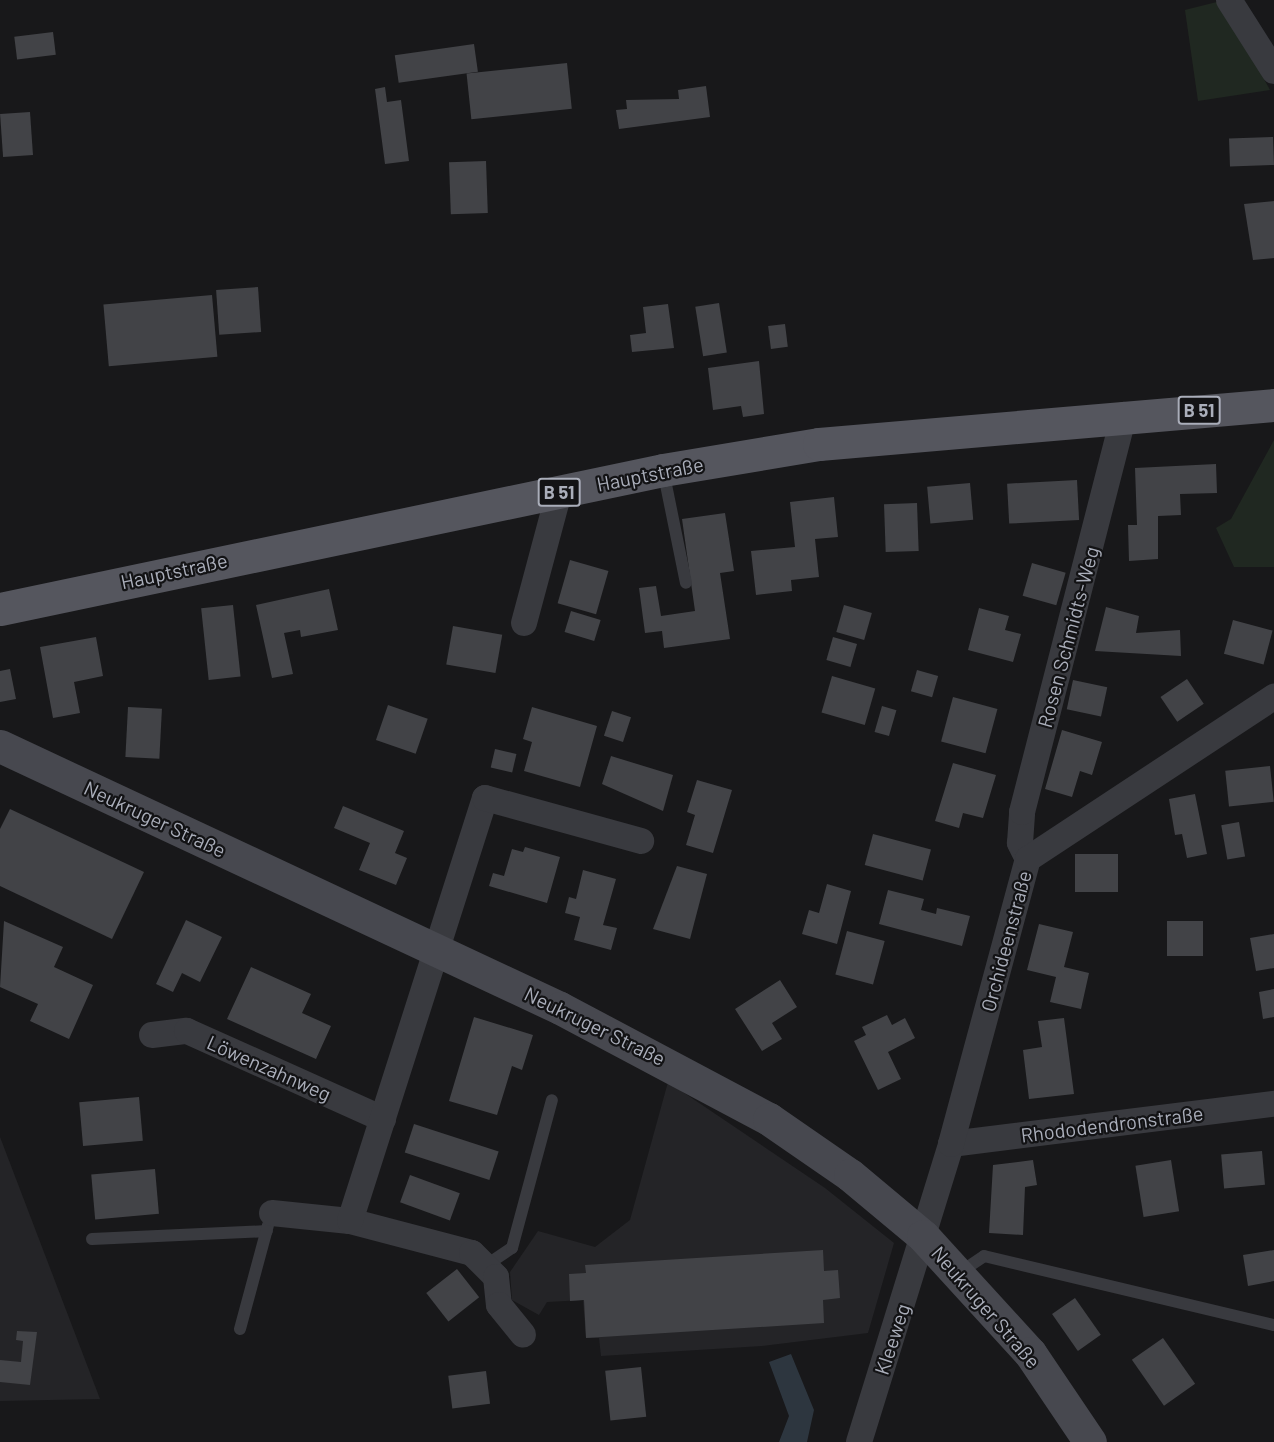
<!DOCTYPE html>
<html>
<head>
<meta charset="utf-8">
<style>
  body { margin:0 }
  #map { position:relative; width:1274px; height:1442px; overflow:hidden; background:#18181a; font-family:Barlow,sans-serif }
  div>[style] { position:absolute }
  .built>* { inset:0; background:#242427 }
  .green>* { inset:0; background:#202821 }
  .water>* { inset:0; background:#2d363f }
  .building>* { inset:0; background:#424347; transform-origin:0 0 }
  .lane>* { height:12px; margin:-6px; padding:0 6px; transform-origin:6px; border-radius:6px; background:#393a3f }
  .street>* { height:26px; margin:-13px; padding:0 13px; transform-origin:13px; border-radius:13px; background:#393a3f }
  .secondary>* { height:33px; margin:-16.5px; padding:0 16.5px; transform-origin:16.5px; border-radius:16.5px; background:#47484f }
  .primary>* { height:33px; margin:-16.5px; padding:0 16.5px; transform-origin:16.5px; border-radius:16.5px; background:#55565e }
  span { translate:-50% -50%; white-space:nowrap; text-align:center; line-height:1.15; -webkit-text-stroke:4.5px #131315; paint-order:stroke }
  .shield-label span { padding:2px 4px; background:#131315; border:2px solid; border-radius:4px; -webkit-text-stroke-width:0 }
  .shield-label { font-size:18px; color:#aaaeba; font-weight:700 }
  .street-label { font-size:20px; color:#aaaeba }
</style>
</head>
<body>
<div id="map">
  <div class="built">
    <i style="clip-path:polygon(668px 1082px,825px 1188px,894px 1243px,868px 1333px,762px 1346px,601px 1356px,599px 1338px,586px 1338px,583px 1300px,547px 1302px,539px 1315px,512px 1300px,510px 1272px,538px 1231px,595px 1247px,630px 1220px)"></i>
    <i style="clip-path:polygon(0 1137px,100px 1399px,0 1401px)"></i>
  </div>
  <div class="green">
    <i style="clip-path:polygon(1221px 1px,1270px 90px,1198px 101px,1185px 10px)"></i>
    <i style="clip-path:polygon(1274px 440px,1274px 567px,1234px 567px,1216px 528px,1231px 519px)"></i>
  </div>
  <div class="water">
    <i style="clip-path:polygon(791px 1354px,814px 1410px,807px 1442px,779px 1442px,789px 1416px,769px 1362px)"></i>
  </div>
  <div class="building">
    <i style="left:53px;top:32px;width:23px;height:39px;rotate:83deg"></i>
    <i style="left:474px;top:44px;width:28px;height:80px;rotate:82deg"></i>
    <i style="left:567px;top:63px;width:46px;height:101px;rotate:84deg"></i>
    <i style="clip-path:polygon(706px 86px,710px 117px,619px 129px,616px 110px,627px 109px,626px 100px,679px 99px,678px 90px)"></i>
    <i style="clip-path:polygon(385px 87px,387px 102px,401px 100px,409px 161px,385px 164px,375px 89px)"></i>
    <i style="left:30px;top:112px;width:43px;height:30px;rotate:86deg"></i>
    <i style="left:1273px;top:137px;width:28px;height:44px;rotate:88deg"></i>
    <i style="left:486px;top:161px;width:52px;height:37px;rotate:88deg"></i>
    <i style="clip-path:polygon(1274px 201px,1274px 258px,1253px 260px,1244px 204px)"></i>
    <i style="left:258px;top:287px;width:45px;height:42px;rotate:86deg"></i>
    <i style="left:212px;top:295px;width:62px;height:109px;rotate:85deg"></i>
    <i style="left:719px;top:303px;width:50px;height:24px;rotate:81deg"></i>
    <i style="clip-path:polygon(668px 304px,674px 348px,632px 352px,630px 335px,646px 333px,643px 307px)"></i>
    <i style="left:785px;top:324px;width:23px;height:17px;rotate:83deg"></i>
    <i style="clip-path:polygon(759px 361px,764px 414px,743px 417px,741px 406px,713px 410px,708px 368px)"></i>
    <i style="clip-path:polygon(1216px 464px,1217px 493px,1180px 494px,1181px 515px,1158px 516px,1158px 559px,1129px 561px,1128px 525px,1137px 525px,1135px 468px)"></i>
    <i style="left:1077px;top:480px;width:40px;height:70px;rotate:87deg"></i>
    <i style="left:970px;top:483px;width:37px;height:43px;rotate:85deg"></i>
    <i style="clip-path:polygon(834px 497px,838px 537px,815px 539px,819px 577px,791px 580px,792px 591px,756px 595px,751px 551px,795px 547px,790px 502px)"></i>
    <i style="left:917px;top:503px;width:48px;height:33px;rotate:88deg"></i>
    <i style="clip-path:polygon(725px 513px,734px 571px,720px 573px,730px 639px,664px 648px,662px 631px,645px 633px,639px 588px,656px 586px,661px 616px,695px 611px,682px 519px)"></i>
    <i style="left:570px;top:560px;width:40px;height:45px;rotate:16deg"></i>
    <i style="left:1032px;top:563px;width:35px;height:34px;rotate:16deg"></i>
    <i style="clip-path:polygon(329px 589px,338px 630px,301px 637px,300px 630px,284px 633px,293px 674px,272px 678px,256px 605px)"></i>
    <i style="left:233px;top:605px;width:72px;height:32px;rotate:84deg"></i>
    <i style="left:844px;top:605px;width:29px;height:28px;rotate:16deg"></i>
    <i style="clip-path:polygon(1106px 607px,1139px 616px,1136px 633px,1180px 630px,1181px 656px,1095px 651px)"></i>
    <i style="clip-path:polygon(979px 608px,1009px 616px,1005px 630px,1021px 634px,1013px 662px,968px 650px)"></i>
    <i style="left:571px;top:611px;width:31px;height:22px;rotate:17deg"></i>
    <i style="left:1233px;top:620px;width:41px;height:35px;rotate:15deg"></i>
    <i style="left:453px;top:626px;width:50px;height:39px;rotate:10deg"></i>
    <i style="clip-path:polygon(96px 637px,103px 676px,74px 682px,80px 713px,53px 718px,40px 647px)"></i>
    <i style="left:833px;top:637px;width:25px;height:24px;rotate:16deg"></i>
    <i style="clip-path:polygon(10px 669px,16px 699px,0 702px,0 671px)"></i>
    <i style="left:917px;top:670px;width:22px;height:22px;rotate:16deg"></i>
    <i style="left:832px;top:676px;width:45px;height:38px;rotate:16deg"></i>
    <i style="left:1187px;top:679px;width:30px;height:32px;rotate:56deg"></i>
    <i style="left:1073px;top:680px;width:35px;height:30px;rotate:12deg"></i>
    <i style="left:953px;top:697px;width:46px;height:46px;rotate:15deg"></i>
    <i style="left:388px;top:705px;width:42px;height:37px;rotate:19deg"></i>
    <i style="left:882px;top:706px;width:15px;height:27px;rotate:16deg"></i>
    <i style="left:128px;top:707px;width:34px;height:50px;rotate:3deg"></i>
    <i style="clip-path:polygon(532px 707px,597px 726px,580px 787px,524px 771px,532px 742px,523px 739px)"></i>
    <i style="left:612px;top:711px;width:20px;height:26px;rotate:18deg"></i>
    <i style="clip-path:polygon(1062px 730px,1102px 742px,1092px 775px,1080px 771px,1072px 797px,1045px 789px)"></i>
    <i style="left:495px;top:749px;width:22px;height:19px;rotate:13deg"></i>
    <i style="clip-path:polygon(611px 756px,673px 775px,663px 811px,602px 784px)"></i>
    <i style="clip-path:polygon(953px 763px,996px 775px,983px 818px,963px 813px,959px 828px,935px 821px)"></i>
    <i style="left:1270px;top:766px;width:36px;height:45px;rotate:84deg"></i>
    <i style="clip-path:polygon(697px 780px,732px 790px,713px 853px,686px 845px,695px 815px,687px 812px)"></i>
    <i style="clip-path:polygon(1195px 794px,1207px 854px,1187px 858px,1182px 834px,1175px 835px,1169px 799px)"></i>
    <i style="clip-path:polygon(343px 806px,404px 831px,395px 853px,407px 858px,396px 885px,359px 870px,370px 843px,334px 828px)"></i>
    <i style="clip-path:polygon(10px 809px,144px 872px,112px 939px,0 886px,0 829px)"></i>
    <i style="left:1239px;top:822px;width:35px;height:18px;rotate:80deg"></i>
    <i style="left:873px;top:834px;width:60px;height:32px;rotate:15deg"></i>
    <i style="clip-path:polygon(525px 847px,560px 857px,547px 903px,489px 886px,493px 873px,504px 876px,512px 849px,523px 852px)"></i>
    <i style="left:1075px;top:854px;width:43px;height:38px"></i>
    <i style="clip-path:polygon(677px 866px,707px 874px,690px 939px,653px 929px)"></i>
    <i style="clip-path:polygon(583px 870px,616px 879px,603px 925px,617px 928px,611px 950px,574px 940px,580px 917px,565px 913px,569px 897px,576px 899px)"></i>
    <i style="clip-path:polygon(827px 884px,851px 891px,837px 944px,802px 934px,809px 910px,819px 913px)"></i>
    <i style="clip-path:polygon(888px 890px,924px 899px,921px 910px,936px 914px,937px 908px,970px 916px,962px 946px,879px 924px)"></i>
    <i style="clip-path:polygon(186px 920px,222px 937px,200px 982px,182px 973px,173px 992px,156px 984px)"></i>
    <i style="clip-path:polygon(4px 921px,63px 947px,54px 967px,93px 985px,69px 1039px,30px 1021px,38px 1004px,0 987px)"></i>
    <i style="left:1167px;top:921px;width:36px;height:35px"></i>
    <i style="clip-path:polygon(1039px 924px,1073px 932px,1064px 967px,1089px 973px,1081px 1009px,1050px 1002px,1056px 977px,1027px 970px)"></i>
    <i style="left:847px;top:931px;width:39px;height:45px;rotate:15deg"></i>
    <i style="clip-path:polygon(1274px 934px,1274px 968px,1256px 971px,1250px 938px)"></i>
    <i style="clip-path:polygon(251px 967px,311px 994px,302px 1013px,331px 1026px,316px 1059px,227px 1019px)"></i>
    <i style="clip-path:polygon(780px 980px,797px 1007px,772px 1023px,782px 1039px,762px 1051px,735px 1009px)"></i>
    <i style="clip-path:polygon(1274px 989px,1274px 1017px,1263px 1019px,1259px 992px)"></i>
    <i style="clip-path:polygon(887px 1015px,892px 1025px,905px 1018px,915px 1038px,888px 1052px,901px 1079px,878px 1090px,854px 1041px,866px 1035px,862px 1027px)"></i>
    <i style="clip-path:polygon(474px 1017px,533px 1035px,522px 1070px,512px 1066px,497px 1115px,449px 1101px)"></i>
    <i style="clip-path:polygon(1064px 1018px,1074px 1094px,1029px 1099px,1023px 1050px,1042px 1047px,1038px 1021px)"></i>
    <i style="left:139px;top:1097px;width:44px;height:60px;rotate:85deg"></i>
    <i style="left:414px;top:1124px;width:89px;height:30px;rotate:18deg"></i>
    <i style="left:1262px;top:1151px;width:34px;height:41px;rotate:85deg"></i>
    <i style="clip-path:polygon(1033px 1160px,1037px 1185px,1025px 1187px,1023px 1235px,989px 1233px,993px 1165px)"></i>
    <i style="left:1171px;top:1160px;width:52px;height:36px;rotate:81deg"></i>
    <i style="left:155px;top:1169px;width:45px;height:64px;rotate:85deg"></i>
    <i style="left:410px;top:1175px;width:53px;height:29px;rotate:20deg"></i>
    <i style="clip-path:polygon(823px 1250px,824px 1271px,838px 1270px,840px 1298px,823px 1300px,824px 1323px,586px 1338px,584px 1300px,570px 1301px,569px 1274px,586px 1273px,585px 1265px)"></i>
    <i style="clip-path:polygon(1274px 1250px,1274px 1281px,1248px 1286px,1243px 1255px)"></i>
    <i style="left:457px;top:1269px;width:36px;height:39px;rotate:52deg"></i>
    <i style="left:1075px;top:1298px;width:45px;height:28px;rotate:55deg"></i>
    <i style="clip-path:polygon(17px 1331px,37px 1332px,30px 1385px,0 1382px,0 1360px,21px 1362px,23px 1341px,16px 1340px)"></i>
    <i style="left:1163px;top:1338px;width:56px;height:38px;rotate:55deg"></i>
    <i style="left:641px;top:1367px;width:50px;height:36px;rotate:84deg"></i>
    <i style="left:486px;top:1371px;width:33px;height:38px;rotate:83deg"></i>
  </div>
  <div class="lane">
    <i style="left:663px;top:470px;width:115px;rotate:78.5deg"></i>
    <i style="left:92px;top:1239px;width:175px;rotate:-2.6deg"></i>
    <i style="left:488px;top:1264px;width:29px;rotate:-34deg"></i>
    <i style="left:512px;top:1248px;width:153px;rotate:-74.9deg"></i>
    <i style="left:959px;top:1273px;width:30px;rotate:-34deg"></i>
    <i style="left:984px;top:1256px;width:298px;rotate:13.4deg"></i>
    <i style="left:240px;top:1329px;width:108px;rotate:-74.9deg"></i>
  </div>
  <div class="street">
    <i style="left:1229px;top:0;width:84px;rotate:57.6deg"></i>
    <i style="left:524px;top:623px;width:136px;rotate:-75deg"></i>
    <i style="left:1028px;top:859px;width:18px;rotate:-117deg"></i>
    <i style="left:1020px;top:843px;width:31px;rotate:-86deg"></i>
    <i style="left:1022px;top:812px;width:410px;rotate:-75.6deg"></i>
    <i style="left:152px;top:1035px;width:35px;rotate:-7deg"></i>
    <i style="left:187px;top:1031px;width:215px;rotate:24.2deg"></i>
    <i style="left:951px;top:1144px;width:325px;rotate:-7.1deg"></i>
    <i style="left:272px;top:1213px;width:78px;rotate:5.9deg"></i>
    <i style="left:350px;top:1221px;width:126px;rotate:14.7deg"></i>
    <i style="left:472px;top:1253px;width:34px;rotate:45deg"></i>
    <i style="left:496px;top:1277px;width:28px;rotate:84deg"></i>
    <i style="left:499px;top:1305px;width:38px;rotate:51deg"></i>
    <i style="left:350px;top:1221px;width:444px;rotate:-72.3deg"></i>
    <i style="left:485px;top:798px;width:162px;rotate:15.4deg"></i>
    <i style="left:859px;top:1442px;width:312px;rotate:-72.8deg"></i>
    <i style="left:951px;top:1144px;width:295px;rotate:-74.9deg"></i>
    <i style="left:1028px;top:859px;width:295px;rotate:-33.4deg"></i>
  </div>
  <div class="secondary">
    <i style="left:0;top:746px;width:618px;rotate:25.07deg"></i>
    <i style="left:560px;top:1008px;width:237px;rotate:28deg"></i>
    <i style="left:769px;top:1119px;width:98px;rotate:34.7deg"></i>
    <i style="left:850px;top:1175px;width:95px;rotate:39.9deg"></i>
    <i style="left:923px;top:1236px;width:159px;rotate:47.6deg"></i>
    <i style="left:1030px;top:1353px;width:107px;rotate:56deg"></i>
  </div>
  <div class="primary">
    <i style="left:0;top:609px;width:677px;rotate:-11.84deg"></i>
    <i style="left:663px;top:470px;width:158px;rotate:-9.5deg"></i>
    <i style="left:819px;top:444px;width:457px;rotate:-4.9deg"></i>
  </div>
  <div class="shield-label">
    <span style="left:1199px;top:410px">B 51</span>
    <span style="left:559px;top:492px">B 51</span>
  </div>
  <div class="street-label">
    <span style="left:650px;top:474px;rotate:-11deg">Hauptstraße</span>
    <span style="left:174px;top:571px;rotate:-12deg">Hauptstraße</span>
    <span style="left:1068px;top:637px;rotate:-75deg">Rosen Schmidts-Weg</span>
    <span style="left:155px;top:819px;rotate:25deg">Neukruger Straße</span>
    <span style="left:1006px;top:941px;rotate:-75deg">Orchideenstraße</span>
    <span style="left:595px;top:1026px;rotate:26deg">Neukruger Straße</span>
    <span style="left:269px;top:1068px;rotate:24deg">Löwenzahnweg</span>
    <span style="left:1112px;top:1124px;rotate:-7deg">Rhododendronstraße</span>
    <span style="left:986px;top:1307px;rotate:49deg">Neukruger Straße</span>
    <span style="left:892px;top:1339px;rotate:-72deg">Kleeweg</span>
  </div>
</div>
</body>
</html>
